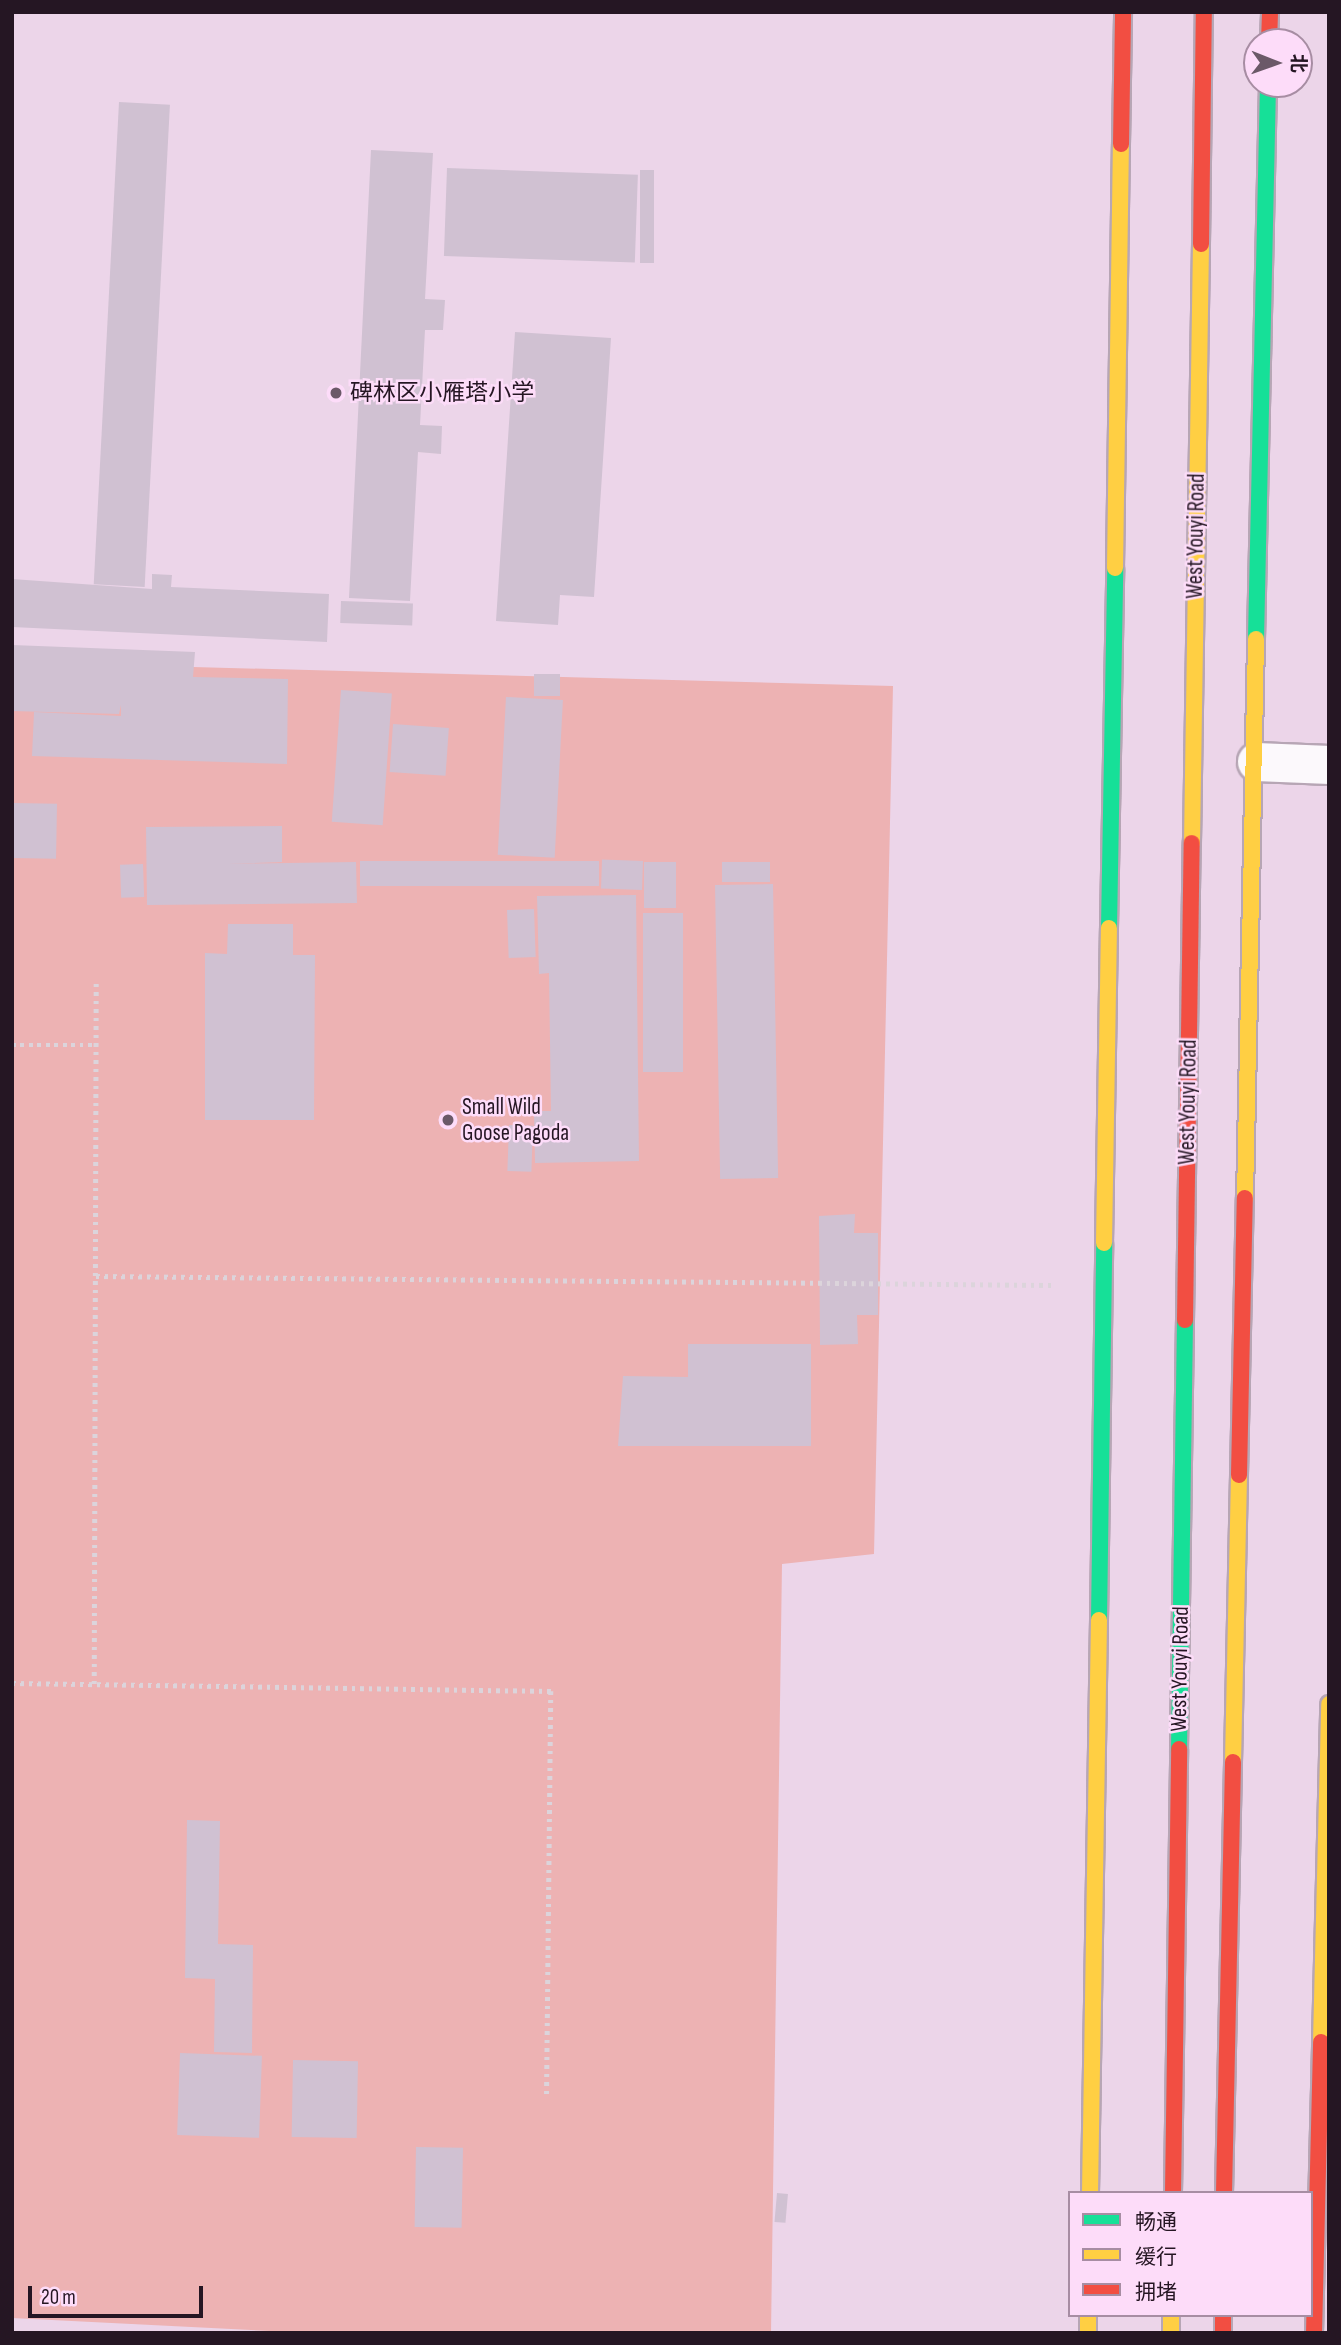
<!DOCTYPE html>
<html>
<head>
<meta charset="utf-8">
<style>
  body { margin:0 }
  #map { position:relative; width:1341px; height:2345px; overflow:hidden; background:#ecd5e9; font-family:"Sofia Sans Condensed","Noto Sans SC",sans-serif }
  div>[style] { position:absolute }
  .green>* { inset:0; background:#edb2b3 }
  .building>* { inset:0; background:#d0c1d2; transform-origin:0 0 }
  .path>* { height:4.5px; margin-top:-2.25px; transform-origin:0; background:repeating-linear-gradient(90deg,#dcd4db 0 3.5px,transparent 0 8.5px) }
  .roads { filter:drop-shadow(2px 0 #b7a6b5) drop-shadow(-2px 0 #b7a6b5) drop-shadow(0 2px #b7a6b5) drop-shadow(0 -2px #b7a6b5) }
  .street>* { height:38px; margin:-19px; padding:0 19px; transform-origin:19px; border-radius:19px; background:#fcf9fc }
  .fast>* { height:16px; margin:-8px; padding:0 8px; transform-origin:8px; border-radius:8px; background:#16e098 }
  .slow>* { height:16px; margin:-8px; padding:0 8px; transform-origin:8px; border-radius:8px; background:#ffcf43 }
  .jam>* { height:16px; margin:-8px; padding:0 8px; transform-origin:8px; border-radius:8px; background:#f24e42 }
  .dots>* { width:19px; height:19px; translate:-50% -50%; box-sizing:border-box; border:4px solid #fddcf9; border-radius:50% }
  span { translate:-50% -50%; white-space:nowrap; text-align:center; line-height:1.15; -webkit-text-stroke:5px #fddcf9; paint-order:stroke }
  .poi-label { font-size:23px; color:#251623 }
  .left { translate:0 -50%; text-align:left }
  .street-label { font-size:23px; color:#251623 }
  .frame { position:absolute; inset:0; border:14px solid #251623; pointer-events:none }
  .legend { position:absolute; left:1068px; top:2191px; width:245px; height:126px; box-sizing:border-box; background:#fddcf9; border:2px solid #a78da3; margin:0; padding:9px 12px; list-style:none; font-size:21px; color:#251623 }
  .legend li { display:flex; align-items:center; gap:14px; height:35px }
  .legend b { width:35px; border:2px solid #a78da3 }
  .north { position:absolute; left:1243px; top:28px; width:70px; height:70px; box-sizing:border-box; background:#fddcf9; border:2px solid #a78da3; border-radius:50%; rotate:91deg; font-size:19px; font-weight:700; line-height:28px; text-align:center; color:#251623 }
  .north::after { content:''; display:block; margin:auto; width:24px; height:32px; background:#6b5968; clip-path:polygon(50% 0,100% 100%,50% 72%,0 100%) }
  .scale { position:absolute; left:28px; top:2286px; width:175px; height:32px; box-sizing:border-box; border:4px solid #251623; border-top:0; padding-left:9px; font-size:21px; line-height:24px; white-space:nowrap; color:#251623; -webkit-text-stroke:5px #fddcf9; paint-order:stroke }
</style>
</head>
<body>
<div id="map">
  <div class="green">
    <i style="clip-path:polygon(12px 662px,893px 686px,874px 1554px,782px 1564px,771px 2333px,310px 2333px,12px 2318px)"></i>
  </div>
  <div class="building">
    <i style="left:119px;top:102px;width:51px;height:483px;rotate:3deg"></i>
    <i style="clip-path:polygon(371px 150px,433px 153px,425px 299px,445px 300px,443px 330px,425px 330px,420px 425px,442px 426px,441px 454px,418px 452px,410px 601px,349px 598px)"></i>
    <i style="left:447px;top:168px;width:191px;height:88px;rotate:2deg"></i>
    <i style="left:640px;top:170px;width:14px;height:93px"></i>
    <i style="clip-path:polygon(515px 332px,611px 338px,594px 597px,560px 595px,558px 625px,496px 621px)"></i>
    <i style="clip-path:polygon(152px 574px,172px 575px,171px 587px,329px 594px,327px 642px,12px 627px,12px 579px,152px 589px)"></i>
    <i style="left:341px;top:601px;width:72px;height:22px;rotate:2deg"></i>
    <i style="clip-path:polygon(12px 645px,195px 652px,193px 677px,288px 679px,287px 764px,32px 756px,34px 712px,121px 716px,121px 705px,119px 714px,12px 711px)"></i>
    <i style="left:534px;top:674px;width:26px;height:22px"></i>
    <i style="left:341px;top:690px;width:51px;height:132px;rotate:4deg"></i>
    <i style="left:506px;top:697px;width:57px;height:158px;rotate:3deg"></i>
    <i style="left:393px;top:724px;width:56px;height:48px;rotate:4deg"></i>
    <i style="left:13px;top:803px;width:44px;height:55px;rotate:1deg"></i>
    <i style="clip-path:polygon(282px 826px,282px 862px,228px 864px,356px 862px,357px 903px,147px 905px,146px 827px)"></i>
    <i style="left:599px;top:861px;width:25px;height:239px;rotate:90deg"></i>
    <i style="left:643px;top:861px;width:29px;height:41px;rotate:92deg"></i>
    <i style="left:676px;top:862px;width:46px;height:32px;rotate:90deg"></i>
    <i style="left:722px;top:862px;width:48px;height:20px"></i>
    <i style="left:143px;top:864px;width:33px;height:23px;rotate:88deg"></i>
    <i style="left:773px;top:884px;width:294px;height:58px;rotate:89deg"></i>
    <i style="clip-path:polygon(636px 895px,639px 1161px,535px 1163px,534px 1111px,551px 1111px,549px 973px,539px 974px,537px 896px)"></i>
    <i style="left:534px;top:909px;width:48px;height:27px;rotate:88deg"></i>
    <i style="left:643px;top:913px;width:40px;height:159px"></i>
    <i style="clip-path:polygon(228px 924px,293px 924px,293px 955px,315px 955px,314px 1120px,205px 1120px,205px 953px,227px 954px)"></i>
    <i style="left:509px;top:1125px;width:24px;height:46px;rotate:2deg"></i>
    <i style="clip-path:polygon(855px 1214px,854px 1233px,878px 1233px,878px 1315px,857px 1315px,858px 1344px,820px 1345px,819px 1216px)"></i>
    <i style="clip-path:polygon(688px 1344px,811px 1344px,811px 1446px,618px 1446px,623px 1376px,688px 1377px)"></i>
    <i style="clip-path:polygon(187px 1820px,220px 1821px,218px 1944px,253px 1945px,252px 2053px,214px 2052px,215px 1979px,185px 1978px)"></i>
    <i style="left:180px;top:2053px;width:82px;height:82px;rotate:2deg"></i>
    <i style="left:293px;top:2060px;width:65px;height:77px;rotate:1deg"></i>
    <i style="left:416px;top:2147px;width:47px;height:80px;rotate:1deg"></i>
    <i style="left:777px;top:2193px;width:11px;height:29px;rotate:5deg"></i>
  </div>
  <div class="path">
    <i style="left:12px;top:1045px;width:84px"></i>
    <i style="left:96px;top:1276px;width:958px;rotate:0.54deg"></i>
    <i style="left:12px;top:1683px;width:539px;rotate:0.85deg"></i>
    <i style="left:551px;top:1691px;width:407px;rotate:90.6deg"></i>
    <i style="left:94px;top:1684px;width:704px;rotate:-89.84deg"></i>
  </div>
  <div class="roads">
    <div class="street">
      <i style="left:1257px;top:762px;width:72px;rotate:2.4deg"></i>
    </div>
    <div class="fast">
      <i style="left:1256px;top:639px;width:555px;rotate:-88.76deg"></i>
      <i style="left:1109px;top:928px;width:360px;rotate:-89deg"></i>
      <i style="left:1099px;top:1620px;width:377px;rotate:-89.2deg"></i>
      <i style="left:1179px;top:1749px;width:429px;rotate:-89.2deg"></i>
    </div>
    <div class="slow">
      <i style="left:1115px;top:568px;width:424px;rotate:-89.2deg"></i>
      <i style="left:1192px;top:843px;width:599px;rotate:-89.14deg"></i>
      <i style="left:1245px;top:1198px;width:559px;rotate:-88.87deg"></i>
      <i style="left:1104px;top:1243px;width:315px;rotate:-89.1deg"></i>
      <i style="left:1233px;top:1762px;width:287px;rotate:-88.8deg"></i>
      <i style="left:1321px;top:2042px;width:338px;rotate:-88.6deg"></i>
      <i style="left:1090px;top:2193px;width:573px;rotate:-89.1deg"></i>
      <i style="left:1088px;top:2315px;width:18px;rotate:90deg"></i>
      <i style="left:1171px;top:2315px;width:18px;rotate:90deg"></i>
    </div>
    <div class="jam">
      <i style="left:1269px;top:42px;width:30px;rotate:-88deg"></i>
      <i style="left:1121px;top:144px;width:132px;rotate:-89.1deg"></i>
      <i style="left:1201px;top:244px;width:232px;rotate:-89.3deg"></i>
      <i style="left:1185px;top:1320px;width:477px;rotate:-89.2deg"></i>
      <i style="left:1239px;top:1475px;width:277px;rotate:-88.8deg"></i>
      <i style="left:1173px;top:2193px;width:444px;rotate:-89.2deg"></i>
      <i style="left:1224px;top:2193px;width:431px;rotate:-88.8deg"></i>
      <i style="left:1223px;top:2315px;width:18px;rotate:90deg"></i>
      <i style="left:1314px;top:2333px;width:291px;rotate:-88.6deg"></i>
    </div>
  </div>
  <div class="dots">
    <i style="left:336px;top:393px;background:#6b5968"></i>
    <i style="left:448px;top:1120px;background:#6b5968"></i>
  </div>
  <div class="poi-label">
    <span class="left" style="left:350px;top:393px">碑林区小雁塔小学</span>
    <span class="left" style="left:462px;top:1120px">Small Wild<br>Goose Pagoda</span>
  </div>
  <div class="street-label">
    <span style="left:1196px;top:536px;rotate:-89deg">West Youyi Road</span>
    <span style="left:1188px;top:1102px;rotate:-89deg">West Youyi Road</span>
    <span style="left:1180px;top:1669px;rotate:-89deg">West Youyi Road</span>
  </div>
  <div class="frame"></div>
  <ul class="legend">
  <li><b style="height:9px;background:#16e098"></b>畅通</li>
  <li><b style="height:9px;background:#ffcf43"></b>缓行</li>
  <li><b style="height:9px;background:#f24e42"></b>拥堵</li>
  </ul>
  <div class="north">北</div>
  <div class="scale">20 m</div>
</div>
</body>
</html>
